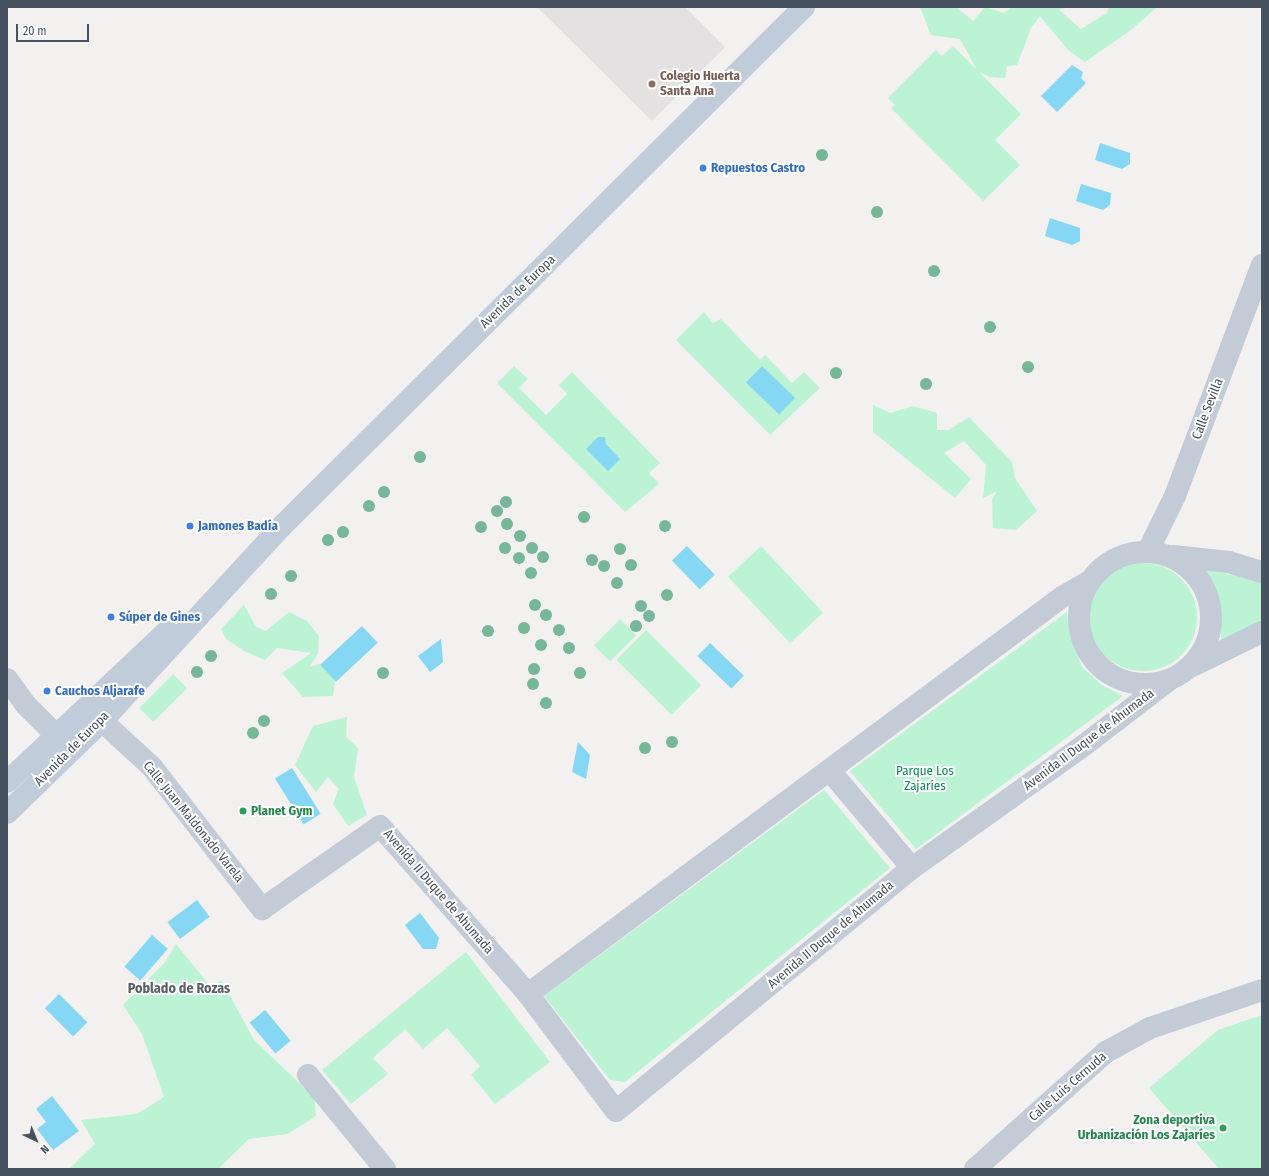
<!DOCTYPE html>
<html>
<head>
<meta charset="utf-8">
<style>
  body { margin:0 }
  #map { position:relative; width:1269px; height:1176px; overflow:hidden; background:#f3f0f0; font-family:"Fira Sans Condensed",sans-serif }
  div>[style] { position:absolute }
  .education>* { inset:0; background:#e4e1e2 }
  .green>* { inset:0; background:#bbf3d4; transform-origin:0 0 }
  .round { border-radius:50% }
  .water>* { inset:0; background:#85d7f4; transform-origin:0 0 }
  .street>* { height:22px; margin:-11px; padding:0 11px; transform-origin:11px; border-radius:11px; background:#c2cbd6 }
  .street>.ring { margin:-11px; padding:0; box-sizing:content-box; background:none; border:22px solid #c2cbd6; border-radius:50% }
  .secondary>* { height:22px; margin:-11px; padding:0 11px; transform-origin:11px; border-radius:11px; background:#c1ccda }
  .trees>* { width:12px; height:12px; margin:-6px; border-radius:50%; background:#76b799 }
  .dots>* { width:11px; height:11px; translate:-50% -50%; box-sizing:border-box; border:2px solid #fff; border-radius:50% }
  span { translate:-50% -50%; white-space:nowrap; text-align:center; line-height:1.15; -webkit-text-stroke:4px #fff; paint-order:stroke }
  .education-label { font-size:13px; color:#785e54; font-weight:700 }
  .left { translate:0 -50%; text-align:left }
  .shop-label { font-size:13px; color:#366cbe; font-weight:700 }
  .street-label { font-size:13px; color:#46525f }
  .park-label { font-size:13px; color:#0f8852 }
  .leisure-label { font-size:13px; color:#27864d; font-weight:700 }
  .right { translate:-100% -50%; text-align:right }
  .neighbourhood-label { font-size:14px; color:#5c6066; font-weight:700 }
  .frame { position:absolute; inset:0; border:8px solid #46525f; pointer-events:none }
  .north { position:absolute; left:16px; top:1120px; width:40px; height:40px; -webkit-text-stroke:3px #fff; paint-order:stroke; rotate:136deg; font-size:11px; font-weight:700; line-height:16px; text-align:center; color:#46525f }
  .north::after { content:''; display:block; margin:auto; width:14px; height:18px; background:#46525f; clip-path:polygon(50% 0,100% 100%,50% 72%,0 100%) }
  .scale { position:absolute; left:16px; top:24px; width:73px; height:18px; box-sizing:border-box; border:2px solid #46525f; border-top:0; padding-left:5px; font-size:12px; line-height:14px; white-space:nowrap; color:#46525f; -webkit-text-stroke:3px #fff; paint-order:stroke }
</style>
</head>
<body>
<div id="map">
  <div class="education">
    <i style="clip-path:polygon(537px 7px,685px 7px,725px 47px,652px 121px)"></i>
  </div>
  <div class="green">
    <i style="clip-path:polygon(920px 7px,956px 7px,973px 21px,985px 7px,1004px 13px,1012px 7px,1068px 7px,1059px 10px,1081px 29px,1107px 13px,1109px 7px,1157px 7px,1131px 30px,1085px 62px,1068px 50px,1040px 16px,1031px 28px,1017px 65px,1007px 66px,1005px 78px,990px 77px,979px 72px,1021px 114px,995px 140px,1020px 165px,983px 201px,891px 108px,895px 105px,888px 98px,936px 50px,942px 56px,953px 46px,977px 70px,960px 39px,931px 35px)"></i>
    <i style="clip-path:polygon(704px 312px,713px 323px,721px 319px,760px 360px,765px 355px,792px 383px,804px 372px,820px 388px,770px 435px,676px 340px)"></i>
    <i style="clip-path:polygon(514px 366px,528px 379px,519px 388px,546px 415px,567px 394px,559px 385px,572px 372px,660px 463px,649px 473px,659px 484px,625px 512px,497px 383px)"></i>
    <i style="clip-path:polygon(873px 405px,890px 413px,913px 406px,937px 413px,937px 430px,949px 430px,969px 417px,1012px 462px,1015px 478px,1037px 511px,1016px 530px,993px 528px,992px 500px,997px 491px,983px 498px,986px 465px,964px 441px,944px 453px,971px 479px,955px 498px,873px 432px)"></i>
    <i style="left:761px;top:546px;width:91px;height:45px;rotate:47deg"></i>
    <i class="round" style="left:1089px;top:563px;width:108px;height:108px"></i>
    <i style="clip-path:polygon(1200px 568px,1262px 581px,1262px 624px,1221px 639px,1219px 598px)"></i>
    <i style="clip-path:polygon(244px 605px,256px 627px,266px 631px,289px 612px,307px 621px,319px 636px,318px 654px,309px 667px,324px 663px,335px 681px,333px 696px,303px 697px,282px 673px,311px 653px,277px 648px,265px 660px,244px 651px,226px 639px,221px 629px)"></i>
    <i style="clip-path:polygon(1067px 612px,1070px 635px,1082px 667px,1102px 685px,1123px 696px,916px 849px,850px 771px)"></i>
    <i style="left:620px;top:619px;width:23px;height:37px;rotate:45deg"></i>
    <i style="left:646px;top:630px;width:78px;height:42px;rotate:45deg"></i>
    <i style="left:173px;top:674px;width:20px;height:48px;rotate:45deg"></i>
    <i style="clip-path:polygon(347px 717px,346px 737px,358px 748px,354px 777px,367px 815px,348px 826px,333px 804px,339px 789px,328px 777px,316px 792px,295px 765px,313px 726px)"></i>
    <i style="clip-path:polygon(824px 790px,890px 868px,625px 1082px,610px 1080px,544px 996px)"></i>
    <i style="clip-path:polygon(176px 944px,209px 985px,222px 981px,254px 1040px,314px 1097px,316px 1116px,288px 1134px,249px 1139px,218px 1169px,69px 1169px,95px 1144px,81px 1120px,137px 1114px,164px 1097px,142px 1034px,123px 1005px,165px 962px)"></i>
    <i style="clip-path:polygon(466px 952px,550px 1062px,495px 1104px,471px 1075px,480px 1066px,447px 1028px,423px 1049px,405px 1029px,373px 1058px,388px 1074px,351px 1104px,322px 1070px)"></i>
    <i style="clip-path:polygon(1262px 1015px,1262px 1169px,1219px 1169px,1149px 1088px,1218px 1030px)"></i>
  </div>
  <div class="water">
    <i style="clip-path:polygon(1072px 65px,1083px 72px,1081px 78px,1086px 83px,1057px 112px,1041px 96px)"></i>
    <i style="clip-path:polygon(1100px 143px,1130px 153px,1130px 164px,1122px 169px,1095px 160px)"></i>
    <i style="clip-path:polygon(1081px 184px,1111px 193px,1110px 205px,1103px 210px,1076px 201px)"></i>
    <i style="clip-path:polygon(1050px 218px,1080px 228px,1080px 241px,1072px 245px,1045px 236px)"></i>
    <i style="left:762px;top:366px;width:46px;height:23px;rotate:44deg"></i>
    <i style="clip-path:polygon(598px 437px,605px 437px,606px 444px,620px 459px,608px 471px,586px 449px)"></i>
    <i style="left:687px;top:546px;width:40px;height:21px;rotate:46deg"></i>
    <i style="left:362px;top:626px;width:23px;height:57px;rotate:47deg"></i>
    <i style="clip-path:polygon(441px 639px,443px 662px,430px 672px,418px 656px)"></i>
    <i style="left:710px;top:643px;width:47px;height:18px;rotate:44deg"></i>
    <i style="clip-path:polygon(578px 742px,590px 755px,586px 779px,572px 772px)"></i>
    <i style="left:292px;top:768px;width:54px;height:20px;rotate:58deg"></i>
    <i style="left:197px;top:900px;width:21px;height:37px;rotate:53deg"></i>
    <i style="clip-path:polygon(420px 913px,439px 938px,436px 949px,423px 949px,405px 925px)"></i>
    <i style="left:152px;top:935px;width:21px;height:42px;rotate:41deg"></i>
    <i style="left:59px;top:994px;width:40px;height:20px;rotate:45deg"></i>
    <i style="left:265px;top:1010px;width:40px;height:20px;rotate:50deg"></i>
    <i style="clip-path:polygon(52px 1096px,79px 1131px,53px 1150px,37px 1129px,46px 1122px,36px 1109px)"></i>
  </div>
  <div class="street">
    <i style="left:1148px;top:551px;width:61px;rotate:-63.9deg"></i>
    <i style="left:1175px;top:496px;width:247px;rotate:-69.4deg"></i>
    <i class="ring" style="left:1079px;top:552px;width:110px;height:110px"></i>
    <i style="left:1173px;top:556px;width:56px;rotate:6.1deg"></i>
    <i style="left:1229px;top:562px;width:34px;rotate:17deg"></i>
    <i style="left:1192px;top:666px;width:78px;rotate:-25.9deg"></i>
    <i style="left:7px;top:679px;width:32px;rotate:54deg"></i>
    <i style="left:26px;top:705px;width:41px;rotate:45deg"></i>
    <i style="left:102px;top:721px;width:68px;rotate:42.6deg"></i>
    <i style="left:152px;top:767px;width:180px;rotate:52.2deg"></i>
    <i style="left:262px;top:909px;width:144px;rotate:-35.1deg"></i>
    <i style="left:380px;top:826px;width:224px;rotate:48.6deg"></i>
    <i style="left:528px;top:994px;width:146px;rotate:53.1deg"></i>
    <i style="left:616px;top:1111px;width:383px;rotate:-39.4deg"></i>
    <i style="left:912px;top:868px;width:210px;rotate:-35.5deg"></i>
    <i style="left:1083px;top:746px;width:108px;rotate:-37.5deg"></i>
    <i style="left:830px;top:771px;width:127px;rotate:49.8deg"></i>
    <i style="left:528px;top:994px;width:665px;rotate:-36.63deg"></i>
    <i style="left:1062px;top:597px;width:30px;rotate:-30deg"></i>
    <i style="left:308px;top:1075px;width:122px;rotate:50.7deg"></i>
    <i style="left:975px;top:1169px;width:176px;rotate:-41.8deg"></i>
    <i style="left:1106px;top:1052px;width:50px;rotate:-28.6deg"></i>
    <i style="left:1150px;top:1028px;width:118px;rotate:-18.7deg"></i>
  </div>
  <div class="secondary">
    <i style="left:7px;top:782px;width:220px;rotate:-43.3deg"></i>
    <i style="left:7px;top:813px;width:132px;rotate:-44.1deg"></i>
    <i style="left:102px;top:721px;width:265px;rotate:-47.3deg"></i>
    <i style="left:282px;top:526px;width:736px;rotate:-44.83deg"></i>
  </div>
  <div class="trees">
    <i style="left:822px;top:155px"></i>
    <i style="left:877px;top:212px"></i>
    <i style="left:934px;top:271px"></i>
    <i style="left:990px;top:327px"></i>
    <i style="left:1028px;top:367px"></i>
    <i style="left:836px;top:373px"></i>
    <i style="left:926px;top:384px"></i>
    <i style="left:420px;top:457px"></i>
    <i style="left:384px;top:492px"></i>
    <i style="left:506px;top:502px"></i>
    <i style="left:369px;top:506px"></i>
    <i style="left:497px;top:511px"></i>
    <i style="left:584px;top:517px"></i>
    <i style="left:507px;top:524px"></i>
    <i style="left:665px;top:526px"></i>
    <i style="left:481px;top:527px"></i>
    <i style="left:343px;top:532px"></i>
    <i style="left:520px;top:536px"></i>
    <i style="left:328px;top:540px"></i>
    <i style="left:505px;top:548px"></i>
    <i style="left:532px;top:548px"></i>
    <i style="left:620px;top:549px"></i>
    <i style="left:543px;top:557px"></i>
    <i style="left:519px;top:558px"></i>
    <i style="left:592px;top:560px"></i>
    <i style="left:631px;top:565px"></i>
    <i style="left:604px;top:566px"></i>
    <i style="left:531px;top:573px"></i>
    <i style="left:291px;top:576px"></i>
    <i style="left:617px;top:583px"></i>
    <i style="left:271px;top:594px"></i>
    <i style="left:667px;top:595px"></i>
    <i style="left:535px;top:605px"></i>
    <i style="left:641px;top:606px"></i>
    <i style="left:546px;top:615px"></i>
    <i style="left:649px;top:616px"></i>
    <i style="left:636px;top:626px"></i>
    <i style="left:524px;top:628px"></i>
    <i style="left:559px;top:630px"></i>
    <i style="left:488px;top:631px"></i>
    <i style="left:541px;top:645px"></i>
    <i style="left:569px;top:648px"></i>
    <i style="left:211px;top:656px"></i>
    <i style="left:534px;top:669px"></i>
    <i style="left:197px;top:672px"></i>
    <i style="left:383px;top:673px"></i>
    <i style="left:580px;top:673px"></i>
    <i style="left:533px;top:684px"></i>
    <i style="left:546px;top:703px"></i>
    <i style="left:264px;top:721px"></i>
    <i style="left:253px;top:733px"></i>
    <i style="left:672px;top:742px"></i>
    <i style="left:645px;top:748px"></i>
  </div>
  <div class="dots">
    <i style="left:652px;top:84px;background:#8d6e63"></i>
    <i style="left:703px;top:168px;background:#3f7fe0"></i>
    <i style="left:190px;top:526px;background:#3f7fe0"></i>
    <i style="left:111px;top:617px;background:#3f7fe0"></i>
    <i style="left:47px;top:691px;background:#3f7fe0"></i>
    <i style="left:243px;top:811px;background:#2e9e5b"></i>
    <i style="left:1223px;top:1128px;background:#2e9e5b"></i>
  </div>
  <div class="education-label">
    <span class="left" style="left:660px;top:84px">Colegio Huerta<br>Santa Ana</span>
  </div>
  <div class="shop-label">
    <span class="left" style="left:711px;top:168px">Repuestos Castro</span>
    <span class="left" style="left:198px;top:526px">Jamones Badía</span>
    <span class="left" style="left:119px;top:617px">Súper de Gines</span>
    <span class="left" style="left:55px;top:691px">Cauchos Aljarafe</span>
  </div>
  <div class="street-label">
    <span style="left:518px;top:292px;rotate:-44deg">Avenida de Europa</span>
    <span style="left:1208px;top:409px;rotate:-69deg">Calle Sevilla</span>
    <span style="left:1089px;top:740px;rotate:-37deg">Avenida II Duque de Ahumada</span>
    <span style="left:72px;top:749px;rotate:-45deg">Avenida de Europa</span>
    <span style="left:193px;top:822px;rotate:51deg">Calle Juan Maldonado Varela</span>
    <span style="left:438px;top:892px;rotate:49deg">Avenida II Duque de Ahumada</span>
    <span style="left:831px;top:935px;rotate:-40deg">Avenida II Duque de Ahumada</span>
    <span style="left:1068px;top:1087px;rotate:-41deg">Calle Luis Cernuda</span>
  </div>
  <div class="park-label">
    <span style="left:925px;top:779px">Parque Los<br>Zajaríes</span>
  </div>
  <div class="leisure-label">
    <span class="left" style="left:251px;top:811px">Planet Gym</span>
    <span class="right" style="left:1215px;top:1128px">Zona deportiva<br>Urbanización Los Zajaríes</span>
  </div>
  <div class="neighbourhood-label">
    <span style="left:179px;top:989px">Poblado de Rozas</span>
  </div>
  <div class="frame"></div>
  <div class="north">N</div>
  <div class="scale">20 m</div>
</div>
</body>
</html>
